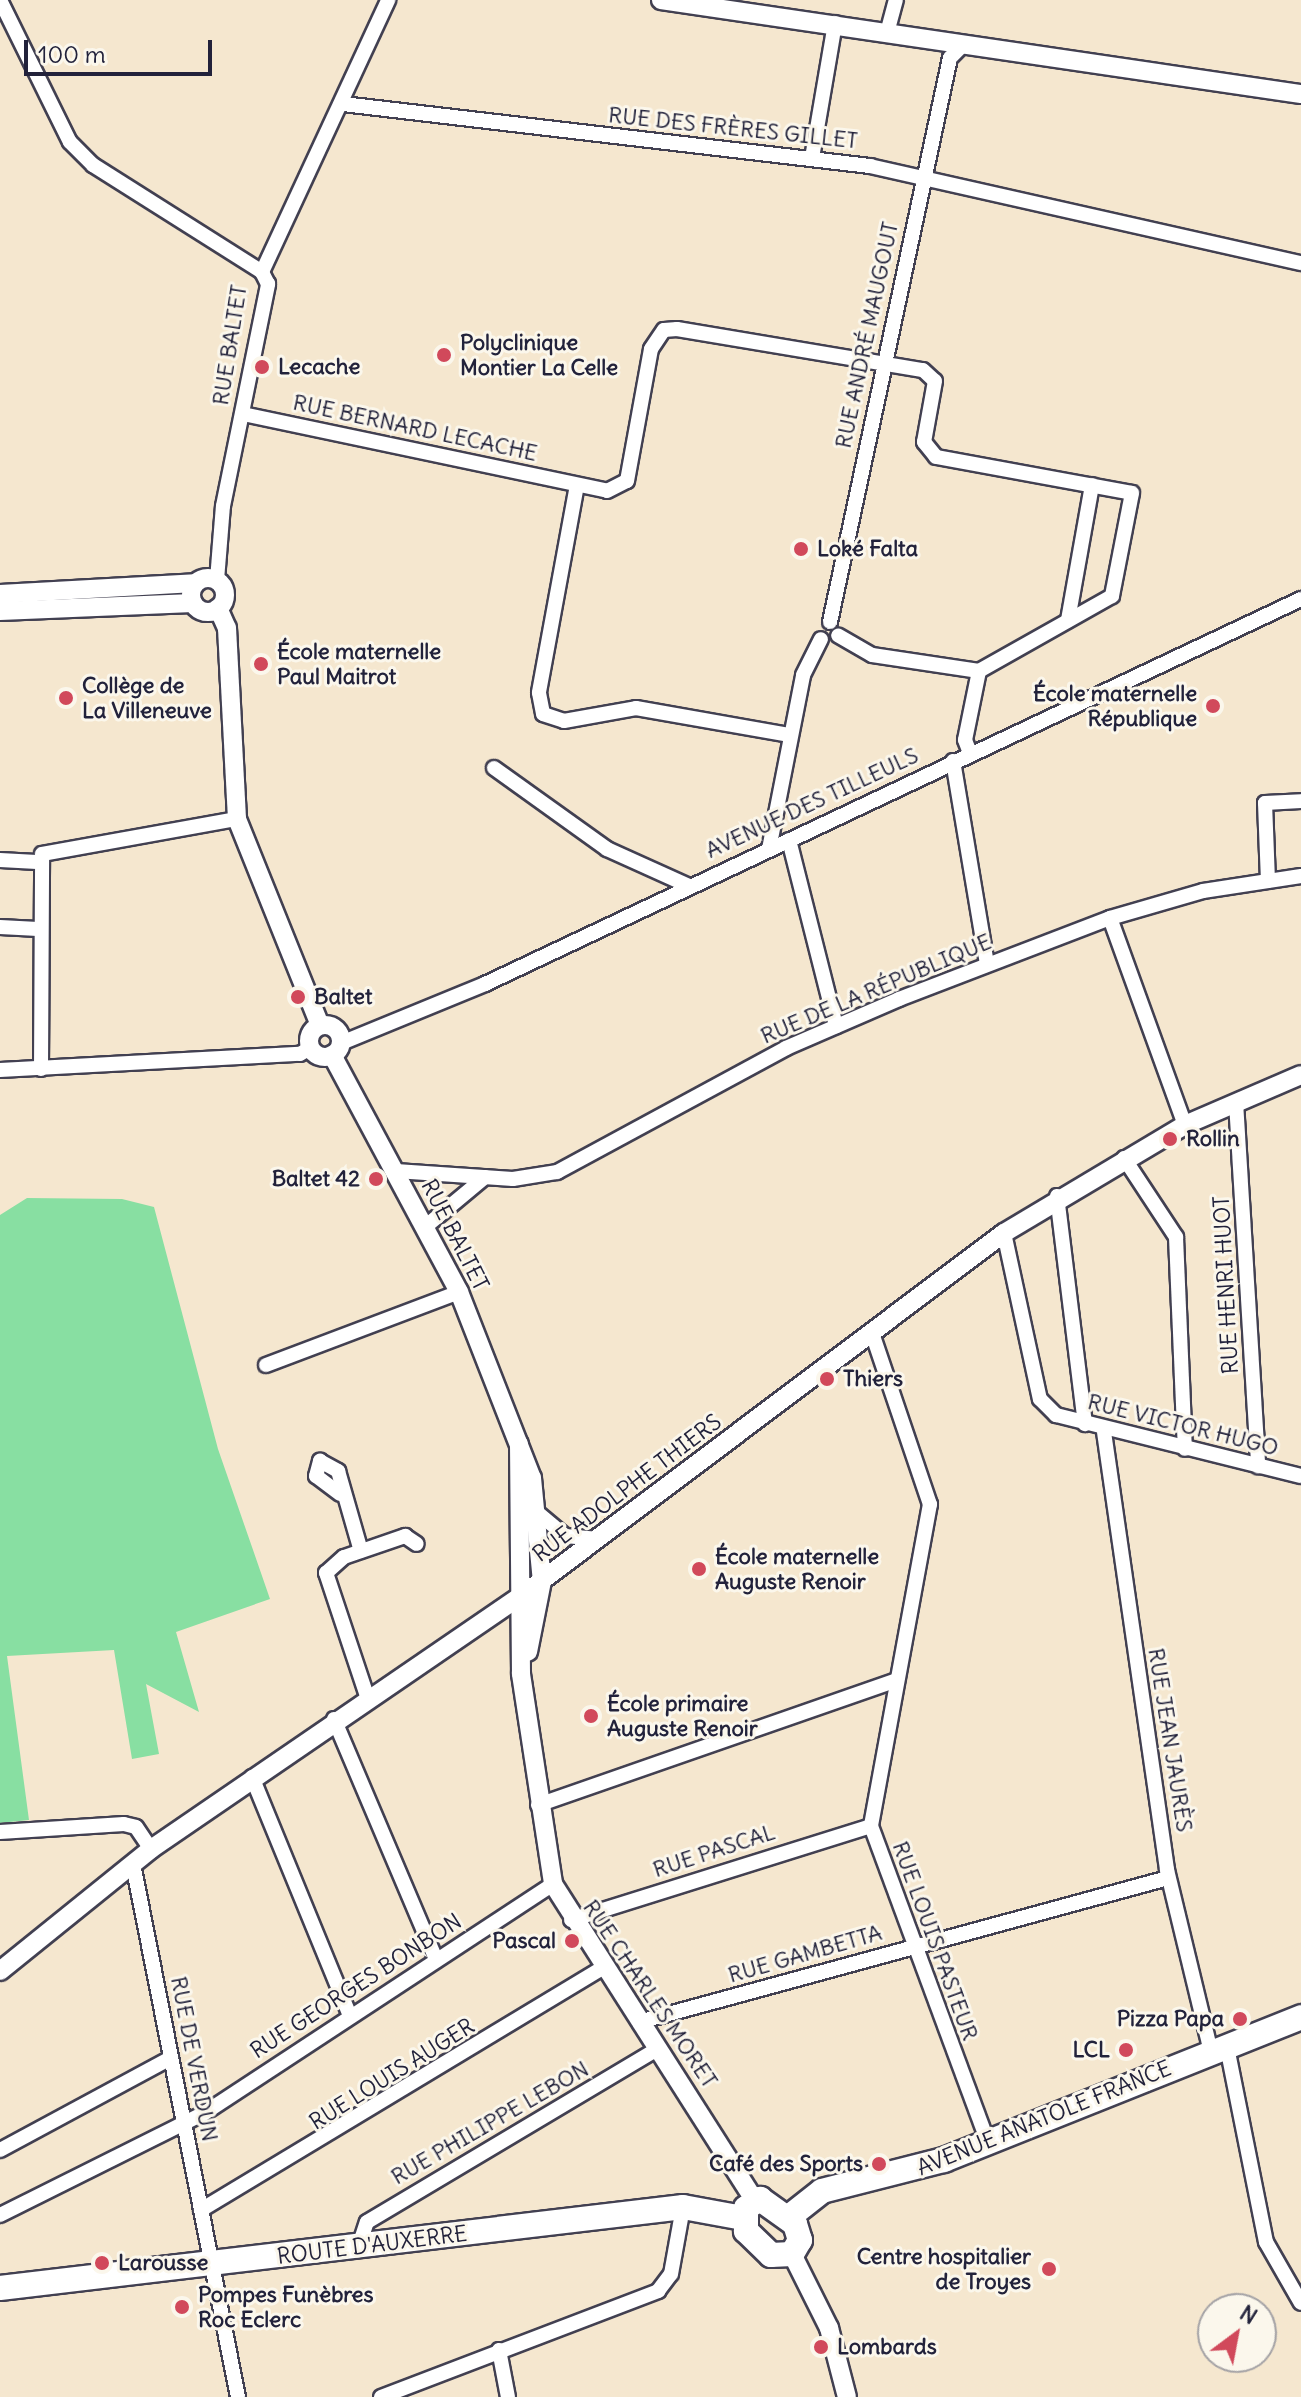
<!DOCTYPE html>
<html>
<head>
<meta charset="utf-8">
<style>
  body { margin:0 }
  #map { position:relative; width:1301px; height:2397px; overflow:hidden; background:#f5e7cf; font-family:Delius,sans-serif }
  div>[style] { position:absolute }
  .green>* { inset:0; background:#88dfa2 }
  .roads { filter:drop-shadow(2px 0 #424051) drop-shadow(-2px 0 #424051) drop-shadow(0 2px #424051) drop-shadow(0 -2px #424051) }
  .minor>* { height:14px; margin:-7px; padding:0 7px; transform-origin:7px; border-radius:7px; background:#fff }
  .tertiary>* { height:18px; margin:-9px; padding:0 9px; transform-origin:9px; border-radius:9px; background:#fff }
  .tertiary>.ring { margin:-9px; padding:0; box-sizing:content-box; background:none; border:18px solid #fff; border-radius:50% }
  .primary>* { height:24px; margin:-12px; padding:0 12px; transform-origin:12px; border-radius:12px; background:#fff }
  .dots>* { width:22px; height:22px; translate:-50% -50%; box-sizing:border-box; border:4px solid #fbf7ec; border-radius:50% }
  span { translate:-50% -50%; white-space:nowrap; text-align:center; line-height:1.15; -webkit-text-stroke:6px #fbf7ec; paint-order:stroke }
  .street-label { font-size:22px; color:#22223b }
  .poi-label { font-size:22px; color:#22223b; font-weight:700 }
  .left { translate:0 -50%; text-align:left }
  .right { translate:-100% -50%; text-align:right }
  .north { position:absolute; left:1197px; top:2293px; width:80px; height:80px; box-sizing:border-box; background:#fbf7ec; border:2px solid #a4a2a5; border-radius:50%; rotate:32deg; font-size:22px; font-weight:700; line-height:32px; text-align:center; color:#22223b }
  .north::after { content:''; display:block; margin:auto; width:28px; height:36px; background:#d1495b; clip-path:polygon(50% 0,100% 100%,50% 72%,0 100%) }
  .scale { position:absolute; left:24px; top:40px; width:188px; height:36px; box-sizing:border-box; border:4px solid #22223b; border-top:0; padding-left:10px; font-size:24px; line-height:28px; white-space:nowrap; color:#22223b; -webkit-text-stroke:6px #fbf7ec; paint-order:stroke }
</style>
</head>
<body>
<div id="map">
  <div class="green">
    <i style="clip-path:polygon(27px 1198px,122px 1199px,154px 1207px,218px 1449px,270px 1599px,176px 1632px,199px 1712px,146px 1684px,159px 1754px,132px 1759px,114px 1650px,7px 1656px,29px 1820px,0 1823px,0 1215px)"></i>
  </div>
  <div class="roads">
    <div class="minor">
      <i style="left:0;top:0;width:158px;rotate:63.8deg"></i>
      <i style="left:70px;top:142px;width:33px;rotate:45deg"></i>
      <i style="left:93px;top:165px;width:200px;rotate:32.3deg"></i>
      <i style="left:887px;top:33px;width:34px;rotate:-75deg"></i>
      <i style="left:343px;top:104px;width:531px;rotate:6.71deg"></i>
      <i style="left:870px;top:166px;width:442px;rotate:12.7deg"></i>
      <i style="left:812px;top:158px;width:137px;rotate:-80.3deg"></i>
      <i style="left:262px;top:272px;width:300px;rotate:-65.1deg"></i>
      <i style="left:243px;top:414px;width:372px;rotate:11.9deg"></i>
      <i style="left:607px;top:491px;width:22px;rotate:-27deg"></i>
      <i style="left:627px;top:481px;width:134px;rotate:-79.7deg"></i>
      <i style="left:651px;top:349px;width:23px;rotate:-56deg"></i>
      <i style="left:664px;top:330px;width:13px;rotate:-4deg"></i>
      <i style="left:677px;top:329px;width:249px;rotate:9.5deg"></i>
      <i style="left:923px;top:370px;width:16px;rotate:43deg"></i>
      <i style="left:935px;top:381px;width:62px;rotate:100.2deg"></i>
      <i style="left:924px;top:442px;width:19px;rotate:51deg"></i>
      <i style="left:936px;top:457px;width:199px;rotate:10.4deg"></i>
      <i style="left:1132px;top:493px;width:105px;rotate:101deg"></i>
      <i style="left:1112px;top:596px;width:153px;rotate:150.6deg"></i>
      <i style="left:979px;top:671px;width:108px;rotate:-171.5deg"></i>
      <i style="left:872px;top:655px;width:39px;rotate:-150deg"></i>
      <i style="left:577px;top:485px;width:211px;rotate:100.4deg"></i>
      <i style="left:539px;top:693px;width:21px;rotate:79deg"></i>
      <i style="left:543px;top:714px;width:22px;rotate:18deg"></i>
      <i style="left:564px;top:721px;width:73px;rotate:-10.2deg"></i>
      <i style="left:636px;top:708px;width:155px;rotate:10deg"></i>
      <i style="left:217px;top:580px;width:74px;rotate:-85.4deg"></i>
      <i style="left:223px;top:506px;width:227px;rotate:-78.5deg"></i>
      <i style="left:268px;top:284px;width:13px;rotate:-117deg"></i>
      <i style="left:1068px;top:620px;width:137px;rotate:-79.9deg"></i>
      <i style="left:830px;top:622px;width:577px;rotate:-77.99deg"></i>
      <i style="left:950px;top:58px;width:21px;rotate:-45deg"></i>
      <i style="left:970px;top:753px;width:14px;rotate:-111deg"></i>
      <i style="left:965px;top:740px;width:70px;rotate:-78.5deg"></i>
      <i style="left:953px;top:761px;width:206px;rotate:80.5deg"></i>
      <i style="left:494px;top:768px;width:139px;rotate:35.6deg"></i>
      <i style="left:607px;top:849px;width:90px;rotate:24.3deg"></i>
      <i style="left:789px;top:840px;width:192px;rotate:75.8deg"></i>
      <i style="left:769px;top:849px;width:177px;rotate:-78.9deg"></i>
      <i style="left:803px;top:675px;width:40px;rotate:-63.4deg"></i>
      <i style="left:0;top:860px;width:37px;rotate:3deg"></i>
      <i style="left:1268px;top:881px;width:78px;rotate:-92.2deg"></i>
      <i style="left:1265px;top:803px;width:36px;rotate:-3deg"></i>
      <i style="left:1110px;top:918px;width:220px;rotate:70.1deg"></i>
      <i style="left:0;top:927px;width:38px;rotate:3deg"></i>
      <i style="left:341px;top:1043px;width:156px;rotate:-22.3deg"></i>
      <i style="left:485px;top:984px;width:902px;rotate:-25.26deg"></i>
      <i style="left:41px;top:1069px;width:215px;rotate:-89.7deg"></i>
      <i style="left:42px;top:854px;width:198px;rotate:-10.2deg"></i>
      <i style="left:0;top:1070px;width:300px;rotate:-3.1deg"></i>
      <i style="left:300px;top:1054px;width:12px;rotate:-31deg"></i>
      <i style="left:1236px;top:1102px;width:365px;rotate:86.5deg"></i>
      <i style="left:1124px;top:1158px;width:95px;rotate:56.6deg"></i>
      <i style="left:1176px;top:1237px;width:212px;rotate:87.6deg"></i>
      <i style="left:396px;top:1171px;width:117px;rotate:3.9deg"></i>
      <i style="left:513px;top:1179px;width:45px;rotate:-9deg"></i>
      <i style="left:557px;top:1172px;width:260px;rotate:-28.4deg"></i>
      <i style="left:786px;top:1048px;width:123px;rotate:-23.4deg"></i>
      <i style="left:899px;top:999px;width:226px;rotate:-21deg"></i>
      <i style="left:1110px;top:918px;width:97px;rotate:-16.2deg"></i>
      <i style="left:1203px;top:891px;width:99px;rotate:-8.7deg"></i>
      <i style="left:1057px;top:1196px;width:230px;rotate:83deg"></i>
      <i style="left:425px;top:1227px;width:78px;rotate:-39.8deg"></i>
      <i style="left:1004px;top:1233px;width:170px;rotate:77.8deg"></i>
      <i style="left:1040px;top:1399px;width:23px;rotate:45deg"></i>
      <i style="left:1056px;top:1415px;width:252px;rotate:14deg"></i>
      <i style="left:872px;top:1333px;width:181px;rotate:71.3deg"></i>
      <i style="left:930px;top:1504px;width:327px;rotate:100.4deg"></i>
      <i style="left:871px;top:1826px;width:337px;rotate:69.7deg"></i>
      <i style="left:266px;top:1365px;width:206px;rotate:-20.7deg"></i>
      <i style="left:1104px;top:1432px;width:443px;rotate:81.8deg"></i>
      <i style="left:1167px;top:1870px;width:187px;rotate:76.4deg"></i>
      <i style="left:340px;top:1494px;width:30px;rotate:-143deg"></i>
      <i style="left:316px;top:1476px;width:16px;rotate:-75deg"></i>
      <i style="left:320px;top:1461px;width:21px;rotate:29deg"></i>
      <i style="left:338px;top:1471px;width:83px;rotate:74deg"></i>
      <i style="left:538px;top:1513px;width:35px;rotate:40deg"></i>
      <i style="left:565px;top:1536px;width:34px;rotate:5deg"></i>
      <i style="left:367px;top:1696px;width:130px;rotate:-108.4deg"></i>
      <i style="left:326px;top:1573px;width:24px;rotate:-42deg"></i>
      <i style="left:344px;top:1557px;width:65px;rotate:-19deg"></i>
      <i style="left:405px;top:1536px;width:14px;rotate:34deg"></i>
      <i style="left:334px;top:1719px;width:261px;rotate:67deg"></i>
      <i style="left:252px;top:1777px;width:258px;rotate:67.7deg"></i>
      <i style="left:538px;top:1805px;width:379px;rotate:-19.2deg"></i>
      <i style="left:0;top:1832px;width:124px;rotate:-3.7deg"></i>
      <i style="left:124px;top:1824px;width:12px;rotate:14deg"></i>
      <i style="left:136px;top:1827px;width:27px;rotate:56deg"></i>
      <i style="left:133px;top:1864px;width:543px;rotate:78.86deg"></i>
      <i style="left:571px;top:1920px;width:314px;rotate:-17.4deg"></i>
      <i style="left:639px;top:2022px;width:548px;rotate:-15.23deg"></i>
      <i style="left:1227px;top:2047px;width:199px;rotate:78.7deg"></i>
      <i style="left:1266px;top:2242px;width:70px;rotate:60.2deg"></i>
      <i style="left:0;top:2150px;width:194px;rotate:-28.3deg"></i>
      <i style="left:201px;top:2210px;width:468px;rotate:-31.1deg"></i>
      <i style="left:0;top:2215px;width:227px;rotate:-26.5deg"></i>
      <i style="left:203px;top:2114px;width:419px;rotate:-33.3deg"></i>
      <i style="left:359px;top:2246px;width:25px;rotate:-72deg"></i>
      <i style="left:367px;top:2222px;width:338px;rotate:-30.8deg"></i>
      <i style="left:499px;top:2350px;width:48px;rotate:79.2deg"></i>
      <i style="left:381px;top:2397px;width:297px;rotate:-20.9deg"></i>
      <i style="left:658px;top:2291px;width:21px;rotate:-53deg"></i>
      <i style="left:671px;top:2274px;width:68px;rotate:-79.8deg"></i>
    </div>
    <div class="tertiary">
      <i style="left:661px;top:0;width:647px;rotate:8.36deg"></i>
      <i class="ring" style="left:191px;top:578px;width:16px;height:16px"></i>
      <i style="left:0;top:594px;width:195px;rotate:-3.2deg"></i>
      <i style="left:218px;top:608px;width:22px;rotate:66deg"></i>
      <i style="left:227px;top:628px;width:191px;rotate:87deg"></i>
      <i style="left:237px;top:819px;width:222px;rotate:68.1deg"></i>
      <i style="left:0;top:611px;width:193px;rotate:-2.4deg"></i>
      <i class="ring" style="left:309px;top:1025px;width:14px;height:14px"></i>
      <i style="left:332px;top:1055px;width:269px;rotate:61.8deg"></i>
      <i style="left:459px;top:1292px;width:200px;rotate:68.6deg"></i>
      <i style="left:532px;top:1478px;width:103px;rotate:84.5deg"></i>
      <i style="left:542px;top:1581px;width:72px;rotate:101.2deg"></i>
      <i style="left:519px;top:1444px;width:230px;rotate:89.5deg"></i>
      <i style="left:521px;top:1674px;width:212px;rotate:81.3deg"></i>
      <i style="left:553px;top:1884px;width:376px;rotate:57.5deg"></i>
      <i style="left:0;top:1971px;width:194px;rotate:-38.9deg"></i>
      <i style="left:151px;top:1849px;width:448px;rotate:-34.4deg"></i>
      <i style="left:521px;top:1596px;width:604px;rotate:-36.93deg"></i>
      <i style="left:1004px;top:1233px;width:211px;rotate:-30.8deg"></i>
      <i style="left:1185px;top:1125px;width:126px;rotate:-23.3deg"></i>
      <i style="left:792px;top:2254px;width:83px;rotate:63.4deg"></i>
      <i style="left:829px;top:2328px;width:71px;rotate:75.4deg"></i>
    </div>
    <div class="primary">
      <i style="left:760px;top:2199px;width:43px;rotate:35.5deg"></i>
      <i style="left:795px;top:2224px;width:17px;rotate:73deg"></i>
      <i style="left:800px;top:2240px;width:16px;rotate:120deg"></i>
      <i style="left:792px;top:2254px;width:21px;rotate:177deg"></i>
      <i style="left:771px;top:2255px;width:35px;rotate:-136deg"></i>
      <i style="left:746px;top:2231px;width:23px;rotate:-90deg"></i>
      <i style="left:746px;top:2208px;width:17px;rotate:-33deg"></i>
      <i style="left:789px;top:2217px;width:42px;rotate:-38.2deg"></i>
      <i style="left:822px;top:2191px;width:126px;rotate:-14.3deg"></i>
      <i style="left:944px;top:2160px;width:385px;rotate:-21.8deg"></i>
      <i style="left:0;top:2288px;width:688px;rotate:-6.76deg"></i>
      <i style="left:683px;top:2207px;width:61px;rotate:10.4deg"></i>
    </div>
  </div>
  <div class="dots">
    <i style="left:444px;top:355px;background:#d1495b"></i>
    <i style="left:262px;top:367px;background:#d1495b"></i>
    <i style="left:801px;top:549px;background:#d1495b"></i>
    <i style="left:261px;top:664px;background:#d1495b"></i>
    <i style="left:66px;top:698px;background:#d1495b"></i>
    <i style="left:1213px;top:706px;background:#d1495b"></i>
    <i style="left:298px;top:997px;background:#d1495b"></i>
    <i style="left:1170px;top:1139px;background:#d1495b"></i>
    <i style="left:376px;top:1179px;background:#d1495b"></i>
    <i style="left:827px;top:1379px;background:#d1495b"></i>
    <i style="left:699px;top:1569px;background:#d1495b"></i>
    <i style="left:591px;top:1716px;background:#d1495b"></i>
    <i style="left:572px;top:1941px;background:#d1495b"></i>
    <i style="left:1240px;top:2019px;background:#d1495b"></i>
    <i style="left:1126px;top:2050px;background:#d1495b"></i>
    <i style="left:879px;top:2164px;background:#d1495b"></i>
    <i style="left:102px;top:2263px;background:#d1495b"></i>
    <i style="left:1049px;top:2269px;background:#d1495b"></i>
    <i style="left:182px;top:2307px;background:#d1495b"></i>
    <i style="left:821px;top:2347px;background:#d1495b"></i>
  </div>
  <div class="street-label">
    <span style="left:733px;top:128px;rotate:6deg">RUE DES FRÈRES GILLET</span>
    <span style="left:867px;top:335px;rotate:-78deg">RUE ANDRÉ MAUGOUT</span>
    <span style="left:230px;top:345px;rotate:-81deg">RUE BALTET</span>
    <span style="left:415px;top:428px;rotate:12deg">RUE BERNARD LECACHE</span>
    <span style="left:812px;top:803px;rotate:-25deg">AVENUE DES TILLEULS</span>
    <span style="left:876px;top:989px;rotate:-23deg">RUE DE LA RÉPUBLIQUE</span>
    <span style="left:455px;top:1235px;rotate:63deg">RUE BALTET</span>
    <span style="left:1226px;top:1285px;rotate:-93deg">RUE HENRI HUOT</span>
    <span style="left:1183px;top:1425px;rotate:14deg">RUE VICTOR HUGO</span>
    <span style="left:627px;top:1488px;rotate:-37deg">RUE ADOLPHE THIERS</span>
    <span style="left:1170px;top:1740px;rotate:81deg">RUE JEAN JAURÈS</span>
    <span style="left:714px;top:1851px;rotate:-18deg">RUE PASCAL</span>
    <span style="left:935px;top:1941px;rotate:70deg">RUE LOUIS PASTEUR</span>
    <span style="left:805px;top:1954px;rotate:-16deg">RUE GAMBETTA</span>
    <span style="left:356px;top:1986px;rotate:-33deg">RUE GEORGES BONBON</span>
    <span style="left:650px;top:1994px;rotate:56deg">RUE CHARLES MORET</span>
    <span style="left:194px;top:2059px;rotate:79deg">RUE DE VERDUN</span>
    <span style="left:392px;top:2074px;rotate:-32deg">RUE LOUIS AUGER</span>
    <span style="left:1044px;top:2118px;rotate:-22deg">AVENUE ANATOLE FRANCE</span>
    <span style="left:490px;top:2123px;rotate:-30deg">RUE PHILIPPE LEBON</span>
    <span style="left:372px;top:2245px;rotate:-7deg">ROUTE D'AUXERRE</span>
  </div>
  <div class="poi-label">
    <span class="left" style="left:460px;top:355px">Polyclinique<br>Montier La Celle</span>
    <span class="left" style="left:278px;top:367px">Lecache</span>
    <span class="left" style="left:817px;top:549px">Loké Falta</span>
    <span class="left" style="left:277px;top:664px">École maternelle<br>Paul Maitrot</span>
    <span class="left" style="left:82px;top:698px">Collège de<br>La Villeneuve</span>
    <span class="right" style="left:1197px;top:706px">École maternelle<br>République</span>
    <span class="left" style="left:314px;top:997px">Baltet</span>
    <span class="left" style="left:1186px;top:1139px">Rollin</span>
    <span class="right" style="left:360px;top:1179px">Baltet 42</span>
    <span class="left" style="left:843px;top:1379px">Thiers</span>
    <span class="left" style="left:715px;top:1569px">École maternelle<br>Auguste Renoir</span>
    <span class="left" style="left:607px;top:1716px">École primaire<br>Auguste Renoir</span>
    <span class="right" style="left:556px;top:1941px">Pascal</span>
    <span class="right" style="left:1224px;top:2019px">Pizza Papa</span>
    <span class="right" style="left:1110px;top:2050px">LCL</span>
    <span class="right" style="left:863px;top:2164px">Café des Sports</span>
    <span class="right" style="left:1031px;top:2269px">Centre hospitalier<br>de Troyes</span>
    <span class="left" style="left:118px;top:2263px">Larousse</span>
    <span class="left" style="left:198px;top:2307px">Pompes Funèbres<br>Roc Eclerc</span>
    <span class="left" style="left:837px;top:2347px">Lombards</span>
  </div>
  <div class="north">N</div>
  <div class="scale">100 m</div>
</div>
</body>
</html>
